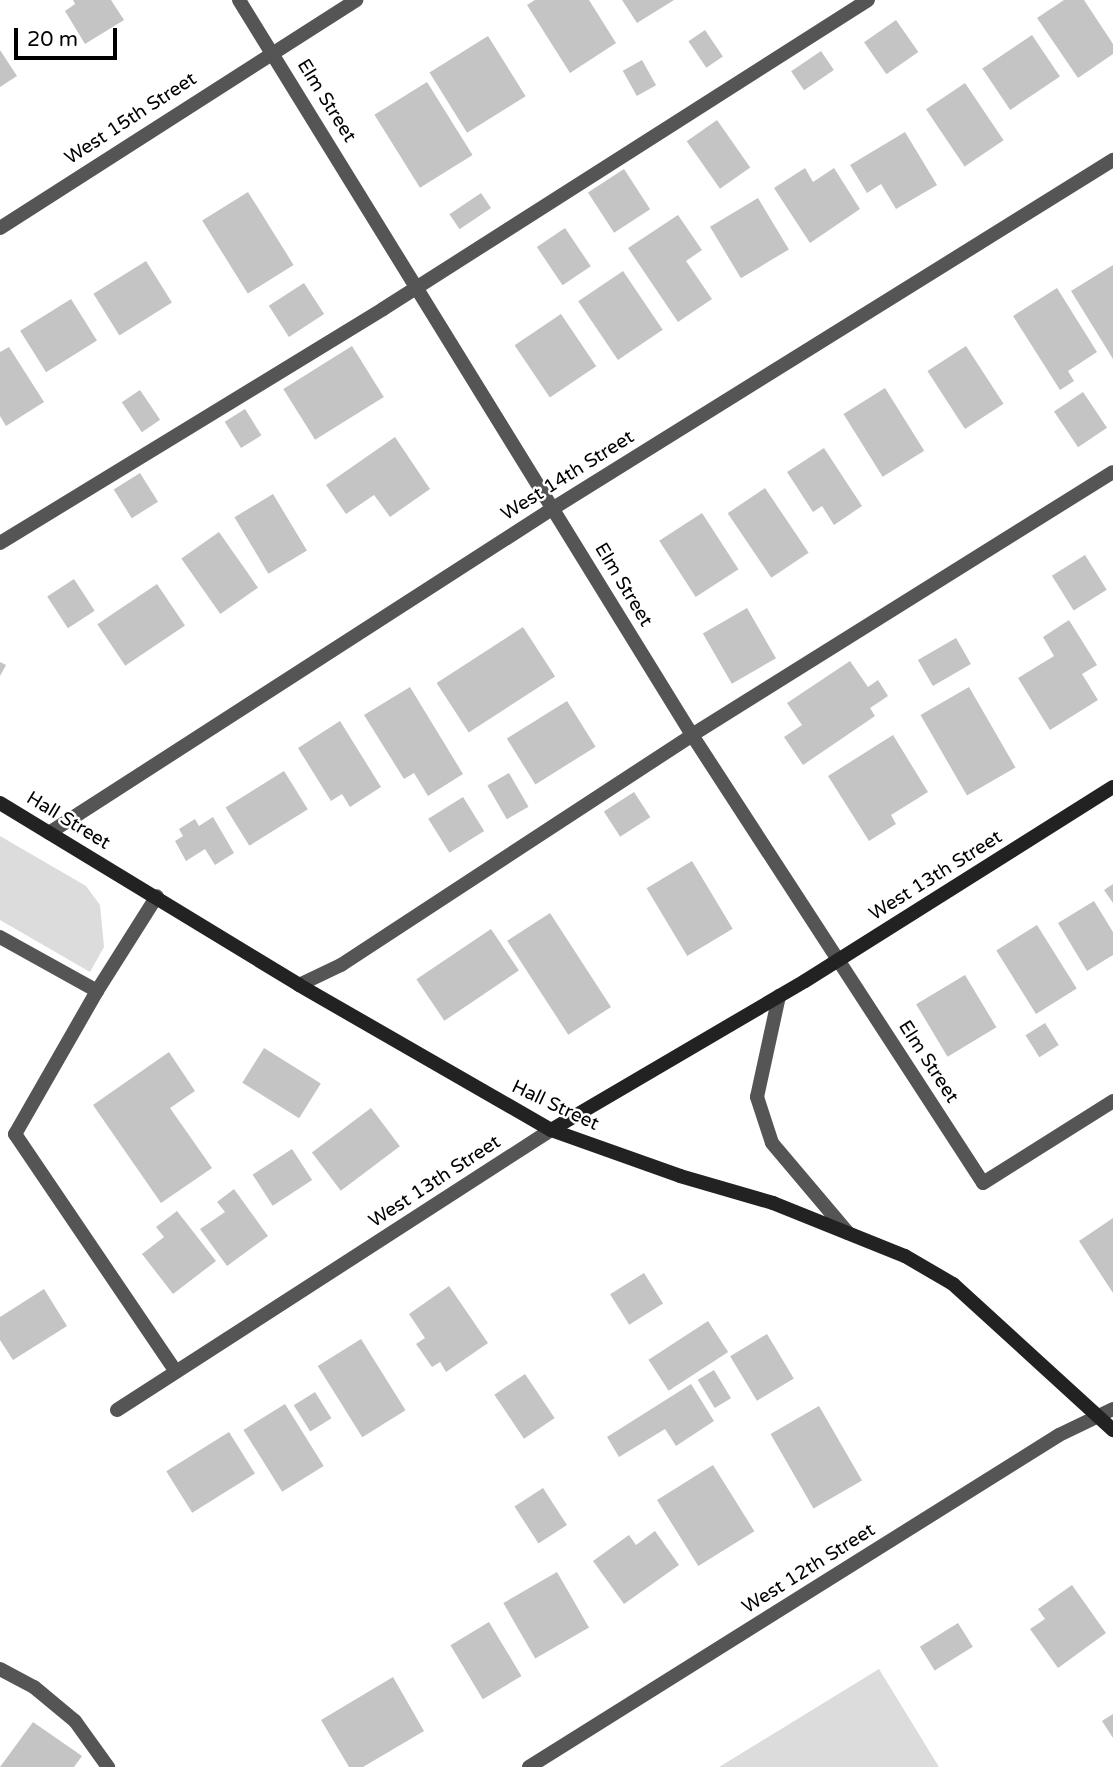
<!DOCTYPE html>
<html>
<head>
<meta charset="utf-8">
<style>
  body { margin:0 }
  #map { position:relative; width:1113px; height:1767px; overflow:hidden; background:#fff; font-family:"Varela Round",sans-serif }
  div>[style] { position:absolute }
  .green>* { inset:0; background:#dcdcdc }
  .building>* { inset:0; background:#c4c4c4; transform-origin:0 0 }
  .lane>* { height:14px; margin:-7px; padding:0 7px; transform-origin:7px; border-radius:7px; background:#555 }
  .street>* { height:14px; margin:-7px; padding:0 7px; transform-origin:7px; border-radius:7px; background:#555 }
  .secondary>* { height:14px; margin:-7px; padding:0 7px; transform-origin:7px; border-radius:7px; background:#222 }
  span { translate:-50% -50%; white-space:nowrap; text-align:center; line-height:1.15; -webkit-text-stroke:5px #fff; paint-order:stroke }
  .street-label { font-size:19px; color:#000 }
  .scale { position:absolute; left:14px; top:28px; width:103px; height:32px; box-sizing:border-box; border:4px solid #000; border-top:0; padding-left:9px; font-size:21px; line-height:24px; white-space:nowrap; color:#000; -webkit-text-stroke:5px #fff; paint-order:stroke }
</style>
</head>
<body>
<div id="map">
  <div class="green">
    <i style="clip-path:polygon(0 836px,86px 886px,100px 905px,104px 947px,90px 972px,0 920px)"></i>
    <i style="clip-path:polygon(879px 1669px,939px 1767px,719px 1767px)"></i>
  </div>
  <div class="building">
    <i style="clip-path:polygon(73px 0,111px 0,124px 20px,85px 44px,65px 11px,75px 4px)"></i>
    <i style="clip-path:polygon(535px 0,589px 0,616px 43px,570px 73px,527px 5px)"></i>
    <i style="clip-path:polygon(622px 0,674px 0,637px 23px)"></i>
    <i style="clip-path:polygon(1064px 0,1084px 0,1113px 44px,1113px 54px,1078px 78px,1037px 18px)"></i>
    <i style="left:896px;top:20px;width:39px;height:39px;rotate:55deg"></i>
    <i style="left:705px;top:30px;width:32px;height:20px;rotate:56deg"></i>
    <i style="left:1032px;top:35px;width:50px;height:60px;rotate:56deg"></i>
    <i style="left:488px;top:36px;width:71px;height:69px;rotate:58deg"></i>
    <i style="clip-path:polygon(0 50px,17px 76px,0 87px)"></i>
    <i style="left:821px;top:51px;width:23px;height:36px;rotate:56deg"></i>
    <i style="left:642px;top:60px;width:29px;height:22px;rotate:61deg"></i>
    <i style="left:427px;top:82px;width:86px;height:62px;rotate:58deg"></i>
    <i style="left:965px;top:83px;width:69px;height:47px;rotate:56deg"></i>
    <i style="left:717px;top:120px;width:58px;height:37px;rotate:55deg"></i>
    <i style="clip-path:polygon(905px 132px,937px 185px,896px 209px,881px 184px,867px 193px,850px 165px)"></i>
    <i style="clip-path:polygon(805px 168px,813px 182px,834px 168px,860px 209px,810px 243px,774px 188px)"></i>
    <i style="left:624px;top:169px;width:48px;height:43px;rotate:57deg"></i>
    <i style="left:248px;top:192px;width:86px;height:54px;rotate:58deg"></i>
    <i style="left:481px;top:193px;width:18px;height:38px;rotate:56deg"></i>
    <i style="left:758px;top:198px;width:60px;height:56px;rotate:59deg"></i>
    <i style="clip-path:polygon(678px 215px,702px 250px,686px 261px,712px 299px,678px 322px,628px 248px)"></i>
    <i style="left:565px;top:228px;width:46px;height:34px;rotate:56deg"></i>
    <i style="left:146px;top:261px;width:49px;height:62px;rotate:58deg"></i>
    <i style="clip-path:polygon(1113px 265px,1113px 359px,1071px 291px)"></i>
    <i style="left:623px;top:271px;width:71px;height:54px;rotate:56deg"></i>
    <i style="left:304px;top:283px;width:37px;height:42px;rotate:57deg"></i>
    <i style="clip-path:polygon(1057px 288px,1097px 352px,1068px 371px,1074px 381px,1060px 390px,1013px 316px)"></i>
    <i style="left:71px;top:299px;width:49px;height:60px;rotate:58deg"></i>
    <i style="left:561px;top:314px;width:63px;height:56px;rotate:56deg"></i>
    <i style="left:352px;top:346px;width:60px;height:81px;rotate:58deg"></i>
    <i style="left:966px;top:346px;width:69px;height:46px;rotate:57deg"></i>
    <i style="clip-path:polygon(9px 347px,44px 402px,6px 426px,0 416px,0 352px)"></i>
    <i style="left:885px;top:388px;width:74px;height:49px;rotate:58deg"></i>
    <i style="left:140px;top:390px;width:36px;height:22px;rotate:56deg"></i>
    <i style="left:1083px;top:392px;width:43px;height:35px;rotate:56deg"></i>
    <i style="left:245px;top:409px;width:31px;height:24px;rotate:58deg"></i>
    <i style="clip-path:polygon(395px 437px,430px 489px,390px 517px,374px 495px,346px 514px,326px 485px)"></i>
    <i style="clip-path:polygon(824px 448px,862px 506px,834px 525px,822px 506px,813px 512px,787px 472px)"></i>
    <i style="left:140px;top:473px;width:34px;height:31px;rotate:58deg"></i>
    <i style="left:765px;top:488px;width:78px;height:45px;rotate:56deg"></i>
    <i style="left:273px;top:494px;width:66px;height:45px;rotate:59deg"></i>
    <i style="left:702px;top:513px;width:67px;height:51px;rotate:57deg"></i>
    <i style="left:219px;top:532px;width:68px;height:46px;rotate:55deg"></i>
    <i style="left:1085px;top:555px;width:41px;height:39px;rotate:58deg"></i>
    <i style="left:74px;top:579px;width:38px;height:32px;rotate:57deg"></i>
    <i style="left:157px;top:584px;width:50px;height:72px;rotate:56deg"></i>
    <i style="left:747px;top:608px;width:58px;height:51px;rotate:60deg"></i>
    <i style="clip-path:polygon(1069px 620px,1097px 665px,1082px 674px,1098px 700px,1050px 730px,1018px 678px,1054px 656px,1043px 637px)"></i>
    <i style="left:523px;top:627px;width:59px;height:103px;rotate:57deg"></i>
    <i style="left:956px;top:638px;width:30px;height:44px;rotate:60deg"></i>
    <i style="clip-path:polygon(850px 661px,868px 687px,878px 680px,888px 696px,870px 708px,875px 716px,803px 765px,784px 737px,802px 725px,787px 703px)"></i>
    <i style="clip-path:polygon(0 662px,6px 665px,0 676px)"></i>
    <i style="clip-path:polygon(410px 687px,463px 774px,428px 796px,414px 773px,404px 779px,364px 715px)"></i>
    <i style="left:969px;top:687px;width:93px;height:56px;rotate:60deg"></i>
    <i style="left:567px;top:701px;width:54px;height:71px;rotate:58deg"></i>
    <i style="clip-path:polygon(340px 721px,381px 787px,350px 807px,342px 794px,331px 801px,298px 748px)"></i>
    <i style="clip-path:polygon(893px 735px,928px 792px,891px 815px,896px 824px,869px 841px,828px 776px)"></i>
    <i style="left:284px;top:771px;width:45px;height:69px;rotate:58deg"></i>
    <i style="left:509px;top:773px;width:39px;height:25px;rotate:60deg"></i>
    <i style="left:634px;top:792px;width:30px;height:36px;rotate:57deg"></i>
    <i style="left:463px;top:797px;width:40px;height:41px;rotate:58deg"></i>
    <i style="clip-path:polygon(213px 817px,234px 853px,215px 865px,205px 849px,186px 861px,175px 841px,183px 836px,179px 829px,195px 819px,199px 826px)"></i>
    <i style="left:692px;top:861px;width:79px;height:53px;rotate:59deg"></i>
    <i style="clip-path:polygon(1113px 884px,1113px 903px,1104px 890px)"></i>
    <i style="clip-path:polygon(1094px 901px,1113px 932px,1113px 955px,1087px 971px,1058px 923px)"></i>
    <i style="left:550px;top:913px;width:112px;height:51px;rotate:57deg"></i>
    <i style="left:1037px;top:925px;width:75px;height:48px;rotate:58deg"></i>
    <i style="left:491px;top:929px;width:50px;height:90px;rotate:56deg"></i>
    <i style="left:965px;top:975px;width:61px;height:57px;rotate:59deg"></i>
    <i style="left:1045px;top:1023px;width:26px;height:23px;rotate:58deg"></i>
    <i style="left:264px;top:1048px;width:67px;height:41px;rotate:32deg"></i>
    <i style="clip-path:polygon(169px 1052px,195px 1091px,170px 1108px,212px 1168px,161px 1203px,93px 1105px)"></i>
    <i style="left:371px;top:1108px;width:48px;height:74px;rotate:53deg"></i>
    <i style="left:292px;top:1149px;width:37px;height:47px;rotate:57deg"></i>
    <i style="clip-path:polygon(234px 1189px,268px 1236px,227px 1266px,200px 1229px,225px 1212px,217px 1202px)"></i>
    <i style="clip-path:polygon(177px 1211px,216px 1261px,173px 1294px,142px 1254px,164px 1237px,156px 1227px)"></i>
    <i style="clip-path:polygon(1113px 1218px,1113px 1293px,1079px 1241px)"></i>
    <i style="left:644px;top:1273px;width:36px;height:40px;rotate:58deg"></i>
    <i style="clip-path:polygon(449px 1286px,488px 1343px,446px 1372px,440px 1362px,432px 1367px,416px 1344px,425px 1338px,409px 1314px)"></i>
    <i style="clip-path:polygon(44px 1289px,67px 1326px,13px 1360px,0 1340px,0 1317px)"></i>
    <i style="left:708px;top:1321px;width:37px;height:71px;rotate:57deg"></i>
    <i style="left:767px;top:1334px;width:52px;height:43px;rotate:59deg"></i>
    <i style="left:361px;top:1339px;width:84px;height:51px;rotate:58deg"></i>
    <i style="left:714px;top:1370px;width:33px;height:19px;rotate:59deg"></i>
    <i style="left:525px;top:1374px;width:53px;height:37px;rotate:56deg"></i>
    <i style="clip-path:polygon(691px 1384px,714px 1421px,676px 1446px,665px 1429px,619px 1457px,607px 1437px)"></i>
    <i style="left:315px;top:1392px;width:31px;height:25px;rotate:58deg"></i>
    <i style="left:285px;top:1404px;width:73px;height:49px;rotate:58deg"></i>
    <i style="left:819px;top:1406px;width:86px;height:56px;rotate:60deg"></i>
    <i style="left:229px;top:1432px;width:49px;height:74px;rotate:58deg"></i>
    <i style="left:713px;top:1465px;width:78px;height:66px;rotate:58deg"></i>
    <i style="left:543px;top:1488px;width:44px;height:34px;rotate:57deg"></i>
    <i style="clip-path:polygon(655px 1531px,679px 1565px,624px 1604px,593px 1561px,629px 1535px,636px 1545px)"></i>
    <i style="left:557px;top:1572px;width:64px;height:62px;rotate:60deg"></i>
    <i style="clip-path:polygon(1072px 1585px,1106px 1633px,1058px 1668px,1030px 1629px,1045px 1619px,1038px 1609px)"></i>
    <i style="left:489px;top:1622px;width:63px;height:45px;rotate:59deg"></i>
    <i style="left:958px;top:1623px;width:28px;height:45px;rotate:58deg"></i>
    <i style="clip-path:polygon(393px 1677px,424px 1731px,363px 1767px,349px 1767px,321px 1720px)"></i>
    <i style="clip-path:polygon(1113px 1714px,1113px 1738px,1102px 1721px)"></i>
    <i style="clip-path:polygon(33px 1722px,82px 1756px,74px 1767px,0 1767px)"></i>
  </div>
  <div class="lane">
    <i style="left:0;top:543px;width:449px;rotate:-31.4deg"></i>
    <i style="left:383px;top:309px;width:575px;rotate:-32.5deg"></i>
    <i style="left:0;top:937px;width:111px;rotate:29.1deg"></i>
    <i style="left:97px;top:991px;width:165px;rotate:119.8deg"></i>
    <i style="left:15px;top:1134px;width:287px;rotate:55.9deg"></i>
    <i style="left:299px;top:985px;width:47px;rotate:-25.5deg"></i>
    <i style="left:341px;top:965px;width:420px;rotate:-33.2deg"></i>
    <i style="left:692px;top:735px;width:496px;rotate:-32deg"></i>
    <i style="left:97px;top:991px;width:112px;rotate:-57.7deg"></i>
    <i style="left:983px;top:1183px;width:154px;rotate:-32.2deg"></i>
    <i style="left:0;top:1669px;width:38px;rotate:28deg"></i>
    <i style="left:34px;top:1687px;width:53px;rotate:39.7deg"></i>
    <i style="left:75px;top:1721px;width:57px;rotate:54.3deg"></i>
  </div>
  <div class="street">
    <i style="left:239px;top:0;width:863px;rotate:58.35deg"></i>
    <i style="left:692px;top:735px;width:534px;rotate:56.99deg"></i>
    <i style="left:0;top:228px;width:423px;rotate:-32.6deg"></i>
    <i style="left:49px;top:833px;width:598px;rotate:-32.79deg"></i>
    <i style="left:552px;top:509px;width:661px;rotate:-31.89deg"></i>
    <i style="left:779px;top:996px;width:103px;rotate:102.3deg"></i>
    <i style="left:757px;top:1097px;width:48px;rotate:71.9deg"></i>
    <i style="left:772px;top:1143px;width:118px;rotate:49.8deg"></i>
    <i style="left:117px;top:1410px;width:516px;rotate:-32.83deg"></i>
    <i style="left:529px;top:1767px;width:625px;rotate:-32.06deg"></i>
    <i style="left:1059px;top:1435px;width:60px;rotate:-25.7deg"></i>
  </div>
  <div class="secondary">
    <i style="left:0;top:803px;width:350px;rotate:31.3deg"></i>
    <i style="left:299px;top:985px;width:291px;rotate:29.9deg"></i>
    <i style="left:551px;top:1130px;width:137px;rotate:19.6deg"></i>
    <i style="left:680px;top:1176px;width:97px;rotate:16.2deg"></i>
    <i style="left:773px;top:1203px;width:142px;rotate:21.9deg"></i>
    <i style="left:905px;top:1256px;width:56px;rotate:30.3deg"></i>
    <i style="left:953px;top:1284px;width:217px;rotate:42.4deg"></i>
    <i style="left:551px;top:1130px;width:294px;rotate:-30.4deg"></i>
    <i style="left:805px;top:981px;width:364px;rotate:-32.2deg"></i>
  </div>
  <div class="street-label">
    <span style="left:326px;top:101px;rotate:58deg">Elm Street</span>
    <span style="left:131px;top:119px;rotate:-33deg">West 15th Street</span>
    <span style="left:568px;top:476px;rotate:-32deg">West 14th Street</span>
    <span style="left:623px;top:585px;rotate:59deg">Elm Street</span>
    <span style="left:68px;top:821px;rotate:31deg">Hall Street</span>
    <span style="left:936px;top:876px;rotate:-32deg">West 13th Street</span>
    <span style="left:928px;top:1062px;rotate:57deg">Elm Street</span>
    <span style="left:555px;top:1106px;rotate:25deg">Hall Street</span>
    <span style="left:435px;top:1182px;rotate:-33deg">West 13th Street</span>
    <span style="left:809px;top:1569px;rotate:-32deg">West 12th Street</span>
  </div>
  <div class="scale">20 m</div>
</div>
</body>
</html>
